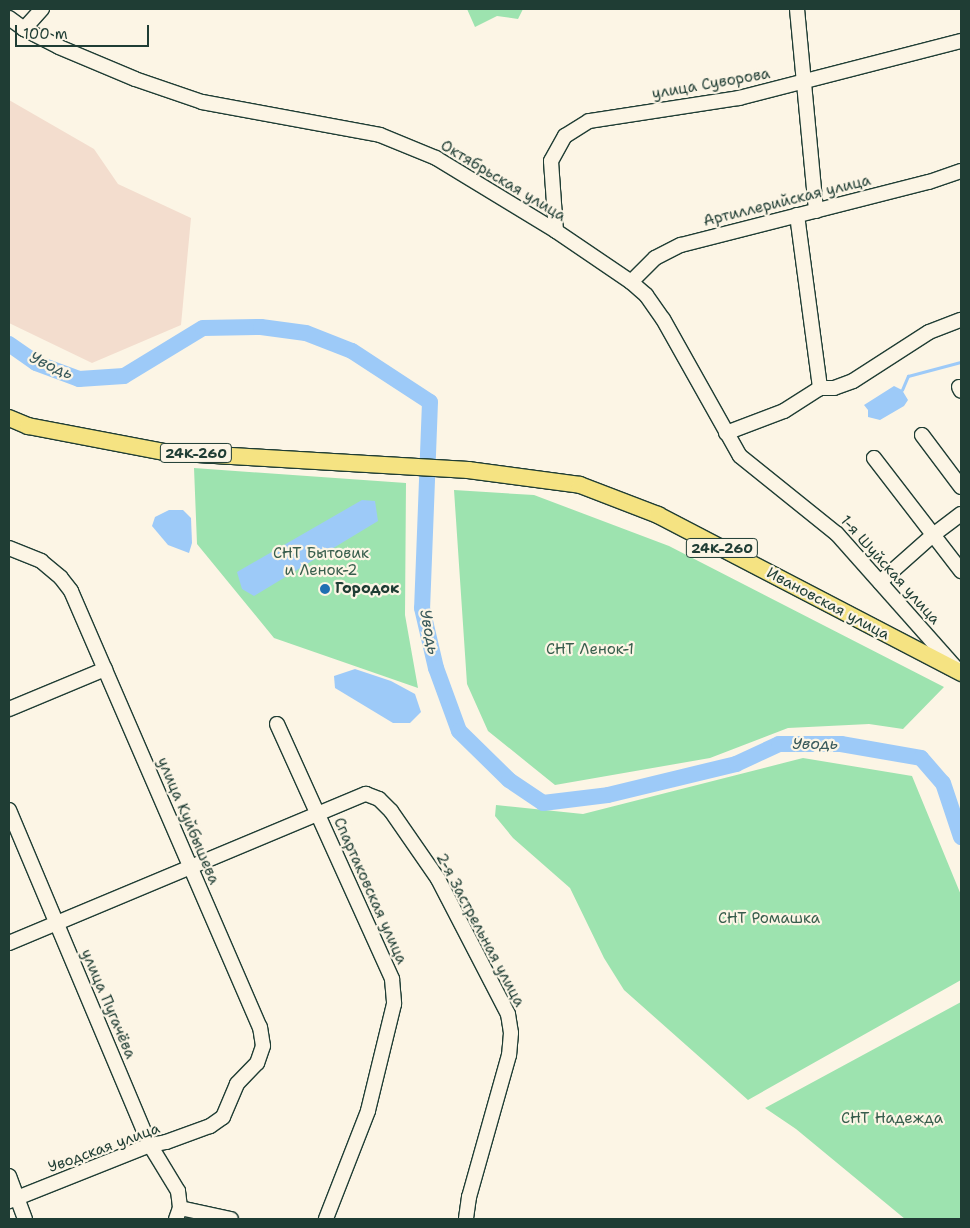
<!DOCTYPE html>
<html>
<head>
<meta charset="utf-8">
<style>
  body { margin:0 }
  #map { position:relative; width:970px; height:1228px; overflow:hidden; background:#fcf5e5; font-family:"Shantell Sans",sans-serif }
  div>[style] { position:absolute }
  .built>* { inset:0; background:#f3ddce }
  .green>* { inset:0; background:#9de3af }
  .water>* { inset:0; background:#9dcaf8 }
  .stream>* { height:2.5px; margin:-1.25px; padding:0 1.25px; transform-origin:1.25px; border-radius:1.25px; background:#9dcaf8 }
  .river>* { height:16px; margin:-8px; padding:0 8px; transform-origin:8px; border-radius:8px; background:#9dcaf8 }
  .roads { filter:drop-shadow(1px 0 #1f3d34) drop-shadow(-1px 0 #1f3d34) drop-shadow(0 1px #1f3d34) drop-shadow(0 -1px #1f3d34) }
  .minor>* { height:14px; margin:-7px; padding:0 7px; transform-origin:7px; border-radius:7px; background:#fcf5e5 }
  .major>* { height:16px; margin:-8px; padding:0 8px; transform-origin:8px; border-radius:8px; background:#f5e382 }
  .dots>* { width:14px; height:14px; translate:-50% -50%; box-sizing:border-box; border:2px solid #fcf5e5; border-radius:50% }
  span { translate:-50% -50%; white-space:nowrap; text-align:center; line-height:1.15; -webkit-text-stroke:4.5px #fcf5e5; paint-order:stroke }
  .shield-label span { padding:1px 4px; background:#fcf5e5; border:1px solid; border-radius:4px; -webkit-text-stroke-width:0 }
  .shield-label { font-size:14px; color:#1f3d34; font-weight:700 }
  .street-label { font-size:15px; color:#1f3d34 }
  .park-label { font-size:15px; color:#385e4d }
  .poi-label { font-size:15px; color:#1f3d34; font-weight:700 }
  .left { translate:0 -50%; text-align:left }
  .water-label { font-size:16px; color:#38595b; font-style:italic }
  .frame { position:absolute; inset:0; border:10px solid #1f3d34; pointer-events:none }
  .scale { position:absolute; left:15px; top:25px; width:134px; height:22px; box-sizing:border-box; border:2px solid #1f3d34; border-top:0; padding-left:6px; font-size:15px; line-height:18px; white-space:nowrap; color:#1f3d34; -webkit-text-stroke:4px #fcf5e5; paint-order:stroke }
</style>
</head>
<body>
<div id="map">
  <div class="built">
    <i style="clip-path:polygon(9px 100px,94px 149px,118px 184px,191px 218px,181px 325px,92px 363px,9px 323px)"></i>
  </div>
  <div class="green">
    <i style="clip-path:polygon(467px 9px,523px 9px,518px 19px,497px 16px,475px 27px)"></i>
    <i style="clip-path:polygon(194px 468px,406px 483px,405px 615px,418px 688px,274px 638px,197px 544px)"></i>
    <i style="clip-path:polygon(454px 490px,534px 495px,669px 546px,944px 687px,903px 729px,869px 724px,788px 728px,710px 758px,555px 785px,488px 731px,467px 684px)"></i>
    <i style="clip-path:polygon(803px 758px,912px 776px,961px 895px,961px 980px,748px 1100px,624px 990px,604px 958px,570px 888px,513px 838px,495px 816px,496px 805px,583px 814px)"></i>
    <i style="clip-path:polygon(961px 1002px,961px 1219px,905px 1219px,796px 1129px,765px 1108px)"></i>
  </div>
  <div class="water">
    <i style="clip-path:polygon(894px 386px,902px 390px,908px 400px,904px 406px,880px 420px,868px 417px,868px 410px,864px 405px)"></i>
    <i style="clip-path:polygon(362px 500px,375px 501px,378px 521px,254px 596px,242px 589px,237px 572px)"></i>
    <i style="clip-path:polygon(169px 510px,183px 510px,191px 518px,192px 543px,189px 553px,168px 545px,152px 526px,155px 517px)"></i>
    <i style="clip-path:polygon(355px 669px,391px 681px,415px 694px,421px 712px,410px 723px,393px 723px,335px 688px,334px 676px)"></i>
  </div>
  <div class="stream">
    <i style="left:902px;top:390px;width:15px;rotate:-67deg"></i>
    <i style="left:908px;top:376px;width:55px;rotate:-14.8deg"></i>
  </div>
  <div class="river">
    <i style="left:9px;top:344px;width:33px;rotate:35deg"></i>
    <i style="left:36px;top:363px;width:46px;rotate:20.4deg"></i>
    <i style="left:79px;top:379px;width:45px;rotate:-3.8deg"></i>
    <i style="left:124px;top:376px;width:92px;rotate:-31.3deg"></i>
    <i style="left:203px;top:328px;width:58px;rotate:-1deg"></i>
    <i style="left:261px;top:327px;width:45px;rotate:7.6deg"></i>
    <i style="left:306px;top:333px;width:49px;rotate:21.4deg"></i>
    <i style="left:352px;top:351px;width:93px;rotate:33.2deg"></i>
    <i style="left:430px;top:402px;width:206px;rotate:92.2deg"></i>
    <i style="left:422px;top:608px;width:62px;rotate:76.9deg"></i>
    <i style="left:436px;top:668px;width:67px;rotate:69.9deg"></i>
    <i style="left:459px;top:731px;width:70px;rotate:44.4deg"></i>
    <i style="left:509px;top:780px;width:41px;rotate:34.1deg"></i>
    <i style="left:543px;top:803px;width:65px;rotate:-7deg"></i>
    <i style="left:608px;top:795px;width:132px;rotate:-13.6deg"></i>
    <i style="left:736px;top:764px;width:47px;rotate:-24.9deg"></i>
    <i style="left:779px;top:744px;width:62px"></i>
    <i style="left:841px;top:744px;width:81px;rotate:9.9deg"></i>
    <i style="left:921px;top:758px;width:33px;rotate:49deg"></i>
    <i style="left:943px;top:783px;width:57px;rotate:71.6deg"></i>
  </div>
  <div class="roads">
    <div class="minor">
      <i style="left:797px;top:9px;width:203px;rotate:84.6deg"></i>
      <i style="left:9px;top:18px;width:19px;rotate:36deg"></i>
      <i style="left:24px;top:29px;width:39px;rotate:27deg"></i>
      <i style="left:59px;top:47px;width:82px;rotate:22.8deg"></i>
      <i style="left:135px;top:79px;width:71px;rotate:18.9deg"></i>
      <i style="left:202px;top:102px;width:181px;rotate:10.5deg"></i>
      <i style="left:380px;top:135px;width:61px;rotate:22.3deg"></i>
      <i style="left:436px;top:158px;width:140px;rotate:31.3deg"></i>
      <i style="left:556px;top:231px;width:91px;rotate:34.2deg"></i>
      <i style="left:631px;top:282px;width:20px;rotate:41deg"></i>
      <i style="left:646px;top:295px;width:29px;rotate:55deg"></i>
      <i style="left:663px;top:319px;width:157px;rotate:60.7deg"></i>
      <i style="left:740px;top:456px;width:124px;rotate:38.8deg"></i>
      <i style="left:837px;top:534px;width:181px;rotate:48.4deg"></i>
      <i style="left:24px;top:29px;width:27px;rotate:-48deg"></i>
      <i style="left:797px;top:215px;width:175px;rotate:82.4deg"></i>
      <i style="left:556px;top:231px;width:70px;rotate:-94.1deg"></i>
      <i style="left:551px;top:161px;width:29px;rotate:-61deg"></i>
      <i style="left:565px;top:136px;width:28px;rotate:-32deg"></i>
      <i style="left:589px;top:121px;width:152px;rotate:-8.7deg"></i>
      <i style="left:739px;top:98px;width:229px;rotate:-14.4deg"></i>
      <i style="left:631px;top:282px;width:34px;rotate:-45deg"></i>
      <i style="left:655px;top:258px;width:29px;rotate:-27deg"></i>
      <i style="left:681px;top:245px;width:256px;rotate:-14.3deg"></i>
      <i style="left:929px;top:182px;width:34px;rotate:-19deg"></i>
      <i style="left:959px;top:387px;width:4px;rotate:63deg"></i>
      <i style="left:726px;top:433px;width:62px;rotate:-20.8deg"></i>
      <i style="left:784px;top:411px;width:43px;rotate:-32.6deg"></i>
      <i style="left:820px;top:388px;width:14px"></i>
      <i style="left:834px;top:388px;width:20px;rotate:-20deg"></i>
      <i style="left:853px;top:381px;width:90px;rotate:-32.8deg"></i>
      <i style="left:929px;top:332px;width:34px;rotate:-21deg"></i>
      <i style="left:922px;top:435px;width:65px;rotate:53.1deg"></i>
      <i style="left:874px;top:458px;width:143px;rotate:52.4deg"></i>
      <i style="left:9px;top:548px;width:35px;rotate:22deg"></i>
      <i style="left:41px;top:561px;width:26px;rotate:40deg"></i>
      <i style="left:61px;top:578px;width:16px;rotate:52deg"></i>
      <i style="left:71px;top:591px;width:475px;rotate:66.6deg"></i>
      <i style="left:260px;top:1027px;width:19px;rotate:81deg"></i>
      <i style="left:263px;top:1046px;width:18px;rotate:109deg"></i>
      <i style="left:257px;top:1063px;width:29px;rotate:134deg"></i>
      <i style="left:237px;top:1084px;width:36px;rotate:113deg"></i>
      <i style="left:223px;top:1117px;width:16px;rotate:145deg"></i>
      <i style="left:210px;top:1126px;width:47px;rotate:160deg"></i>
      <i style="left:166px;top:1142px;width:16px;rotate:169deg"></i>
      <i style="left:150px;top:1145px;width:152px;rotate:158.3deg"></i>
      <i style="left:880px;top:582px;width:71px;rotate:-41.6deg"></i>
      <i style="left:933px;top:535px;width:35px;rotate:-37deg"></i>
      <i style="left:9px;top:709px;width:104px;rotate:-22.6deg"></i>
      <i style="left:277px;top:724px;width:280px;rotate:65.7deg"></i>
      <i style="left:392px;top:979px;width:25px;rotate:85deg"></i>
      <i style="left:394px;top:1004px;width:110px;rotate:103.7deg"></i>
      <i style="left:368px;top:1111px;width:116px;rotate:111.3deg"></i>
      <i style="left:9px;top:810px;width:363px;rotate:67.2deg"></i>
      <i style="left:150px;top:1145px;width:54px;rotate:58.7deg"></i>
      <i style="left:178px;top:1191px;width:17px;rotate:83deg"></i>
      <i style="left:180px;top:1208px;width:12px;rotate:110deg"></i>
      <i style="left:9px;top:943px;width:387px;rotate:-22.7deg"></i>
      <i style="left:366px;top:794px;width:14px;rotate:21deg"></i>
      <i style="left:379px;top:799px;width:17px;rotate:45deg"></i>
      <i style="left:391px;top:811px;width:83px;rotate:55.3deg"></i>
      <i style="left:438px;top:879px;width:152px;rotate:62.6deg"></i>
      <i style="left:508px;top:1014px;width:19px;rotate:81deg"></i>
      <i style="left:511px;top:1033px;width:22px;rotate:95deg"></i>
      <i style="left:509px;top:1055px;width:148px;rotate:105.7deg"></i>
      <i style="left:469px;top:1197px;width:22px;rotate:98deg"></i>
      <i style="left:9px;top:1176px;width:46px;rotate:69.6deg"></i>
      <i style="left:180px;top:1208px;width:52px;rotate:12.2deg"></i>
    </div>
    <div class="major">
      <i style="left:9px;top:418px;width:21px;rotate:23deg"></i>
      <i style="left:28px;top:426px;width:138px;rotate:10.8deg"></i>
      <i style="left:164px;top:452px;width:305px;rotate:3.4deg"></i>
      <i style="left:468px;top:470px;width:113px;rotate:7.6deg"></i>
      <i style="left:580px;top:485px;width:84px;rotate:21deg"></i>
      <i style="left:658px;top:515px;width:342px;rotate:27.5deg"></i>
    </div>
  </div>
  <div class="dots">
    <i style="left:325px;top:589px;background:#1f6fb2"></i>
  </div>
  <div class="shield-label">
    <span style="left:196px;top:453px">24К-260</span>
    <span style="left:722px;top:548px">24К-260</span>
  </div>
  <div class="street-label">
    <span style="left:711px;top:84px;rotate:-10deg">улица Суворова</span>
    <span style="left:503px;top:181px;rotate:31deg">Октябрьская улица</span>
    <span style="left:787px;top:201px;rotate:-14deg">Артиллерийская улица</span>
    <span style="left:890px;top:570px;rotate:48deg">1-я Шуйская улица</span>
    <span style="left:828px;top:604px;rotate:28deg">Ивановская улица</span>
    <span style="left:188px;top:821px;rotate:67deg">улица Куйбышева</span>
    <span style="left:370px;top:891px;rotate:66deg">Спартаковская улица</span>
    <span style="left:480px;top:930px;rotate:62deg">2-я Застрельная улица</span>
    <span style="left:108px;top:1004px;rotate:67deg">улица Пугачёва</span>
    <span style="left:104px;top:1148px;rotate:-20deg">Уводская улица</span>
  </div>
  <div class="park-label">
    <span style="left:321px;top:562px">СНТ Бытовик<br>и Ленок-2</span>
    <span style="left:590px;top:650px">СНТ Ленок-1</span>
    <span style="left:769px;top:919px">СНТ Ромашка</span>
    <span style="left:892px;top:1119px">СНТ Надежда</span>
  </div>
  <div class="poi-label">
    <span class="left" style="left:335px;top:589px">Городок</span>
  </div>
  <div class="water-label">
    <span style="left:51px;top:366px;rotate:24deg">Уводь</span>
    <span style="left:429px;top:632px;rotate:79deg">Уводь</span>
    <span style="left:815px;top:744px">Уводь</span>
  </div>
  <div class="frame"></div>
  <div class="scale">100 m</div>
</div>
</body>
</html>
